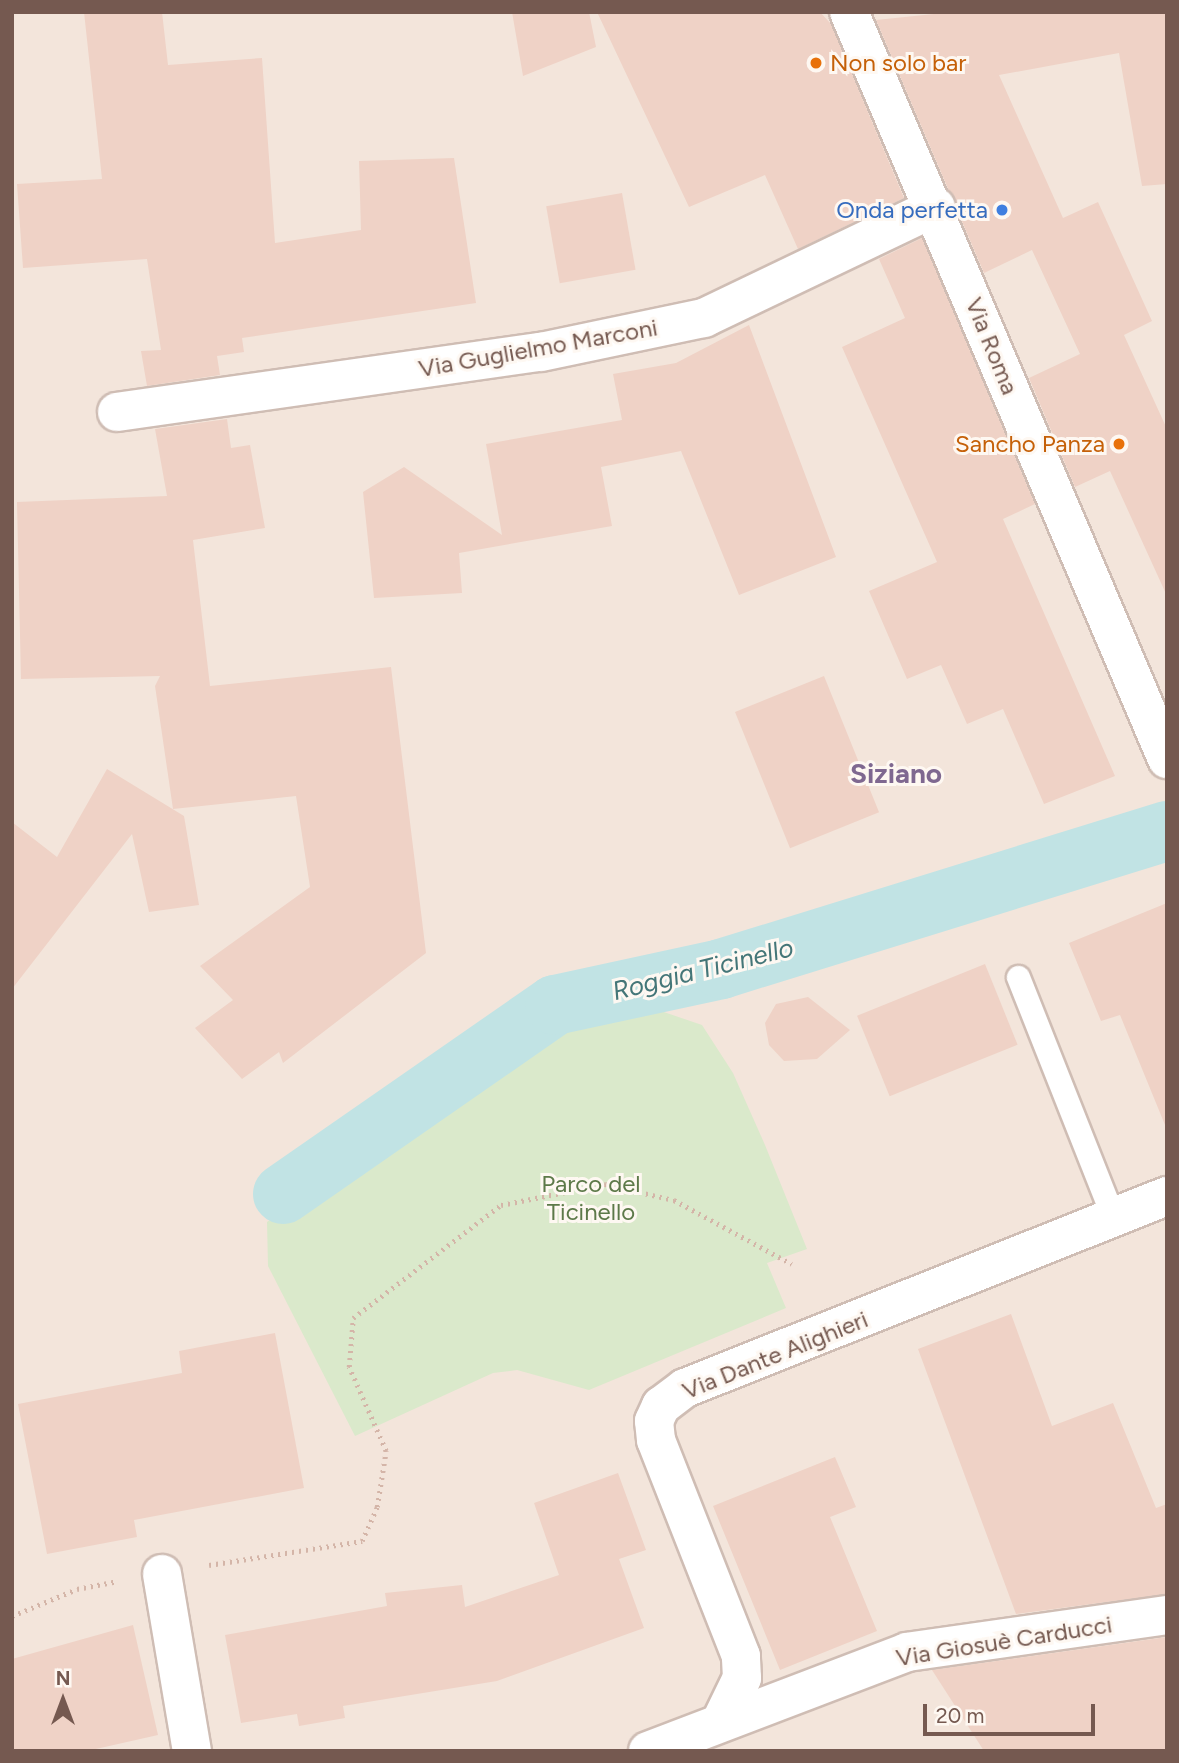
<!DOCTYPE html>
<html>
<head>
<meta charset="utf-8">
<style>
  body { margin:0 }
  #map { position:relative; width:1179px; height:1763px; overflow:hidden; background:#fbf4ec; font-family:Figtree,sans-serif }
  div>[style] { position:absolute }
  .residential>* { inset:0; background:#f3e5db; transform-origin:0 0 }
  .green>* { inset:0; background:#dae9cb }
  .canal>* { height:60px; margin:-30px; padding:0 30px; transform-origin:30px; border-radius:30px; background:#c1e3e4 }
  .building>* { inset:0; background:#efd2c6; transform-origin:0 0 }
  .path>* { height:4.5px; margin-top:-2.25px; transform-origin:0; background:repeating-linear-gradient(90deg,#d4b5a8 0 2px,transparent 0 7px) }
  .roads { filter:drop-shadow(2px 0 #cfbdb4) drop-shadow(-2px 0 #cfbdb4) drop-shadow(0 2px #cfbdb4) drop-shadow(0 -2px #cfbdb4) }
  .lane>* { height:23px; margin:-11.5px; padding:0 11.5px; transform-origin:11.5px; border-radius:11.5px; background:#fff }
  .street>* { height:38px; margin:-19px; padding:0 19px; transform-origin:19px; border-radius:19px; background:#fff }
  .dots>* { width:19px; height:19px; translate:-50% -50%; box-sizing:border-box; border:4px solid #fef8f2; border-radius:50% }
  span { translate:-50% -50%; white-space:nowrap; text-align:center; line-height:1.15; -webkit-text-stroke:6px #fef8f2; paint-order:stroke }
  .food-label { font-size:24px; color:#c56008 }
  .left { translate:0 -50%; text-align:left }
  .right { translate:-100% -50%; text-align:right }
  .shop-label { font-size:24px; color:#366cbe }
  .street-label { font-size:24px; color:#755950 }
  .park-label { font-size:24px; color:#5d7949 }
  .water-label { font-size:26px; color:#447678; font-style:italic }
  .quarter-label { font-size:28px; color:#7f6890; font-weight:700 }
  .frame { position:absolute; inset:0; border:14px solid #755950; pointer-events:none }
  .north { position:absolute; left:28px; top:1665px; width:70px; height:70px; -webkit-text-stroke:5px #fef8f2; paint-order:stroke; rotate:0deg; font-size:19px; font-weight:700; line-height:28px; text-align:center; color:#755950 }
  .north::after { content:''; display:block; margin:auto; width:24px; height:32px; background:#755950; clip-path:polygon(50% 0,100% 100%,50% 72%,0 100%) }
  .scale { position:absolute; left:923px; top:1704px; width:172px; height:32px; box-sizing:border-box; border:4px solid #755950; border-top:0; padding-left:9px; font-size:21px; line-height:24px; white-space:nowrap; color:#755950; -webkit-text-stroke:5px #fef8f2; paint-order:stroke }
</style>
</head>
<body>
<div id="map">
  <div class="residential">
    <i style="left:12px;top:12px;width:1155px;height:1739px"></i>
  </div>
  <div class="green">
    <i style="clip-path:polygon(652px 1008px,702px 1025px,733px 1073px,765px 1145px,807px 1249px,767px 1263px,786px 1308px,589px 1390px,517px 1370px,493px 1373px,355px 1436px,268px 1266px,267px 1222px,387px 1136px,507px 1037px,570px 1018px)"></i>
  </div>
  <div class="canal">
    <i style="left:283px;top:1194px;width:331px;rotate:-34.8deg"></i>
    <i style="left:555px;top:1005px;width:170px;rotate:-12.2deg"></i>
    <i style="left:721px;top:969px;width:467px;rotate:-17.2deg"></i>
  </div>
  <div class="building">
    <i style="clip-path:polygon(84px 12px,162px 12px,168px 65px,262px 58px,275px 243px,361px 230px,359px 161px,454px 158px,476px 303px,242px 338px,244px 352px,217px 356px,220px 375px,147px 386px,141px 351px,161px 350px,147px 259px,23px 268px,17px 184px,102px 179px)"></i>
    <i style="clip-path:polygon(512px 12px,589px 12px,596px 47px,523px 76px)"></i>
    <i style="clip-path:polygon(597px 12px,820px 12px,831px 24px,904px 198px,798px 249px,765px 175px,689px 207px)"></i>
    <i style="clip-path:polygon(953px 12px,1167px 12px,1167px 184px,1142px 186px,1119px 53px,999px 75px,1063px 218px,1098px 202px,1152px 321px,1124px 335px,1167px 429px,1167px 596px,1110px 471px,1075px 487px,1029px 378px,1080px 354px,1032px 250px,984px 273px,876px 20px)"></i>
    <i style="left:622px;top:193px;width:78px;height:77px;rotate:80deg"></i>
    <i style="clip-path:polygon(922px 238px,1035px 504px,1003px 519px,1115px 776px,1044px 804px,1003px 709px,967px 724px,941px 665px,907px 679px,869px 591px,937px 562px,842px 347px,905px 318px,879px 259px)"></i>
    <i style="clip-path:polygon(749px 325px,836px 557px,739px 595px,681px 451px,601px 467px,612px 526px,459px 553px,462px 593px,374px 598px,363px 492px,404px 467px,502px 535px,486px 444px,622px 420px,613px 374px,676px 363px)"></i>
    <i style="clip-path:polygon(227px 419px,231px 448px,250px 445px,265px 528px,193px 540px,210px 686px,391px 667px,426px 953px,283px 1063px,279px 1052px,242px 1079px,195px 1028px,233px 1000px,200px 966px,310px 887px,296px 796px,173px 809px,155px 686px,160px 676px,21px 679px,17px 502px,167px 496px,155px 429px)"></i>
    <i style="left:824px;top:676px;width:147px;height:96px;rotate:68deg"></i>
    <i style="clip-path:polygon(107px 769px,184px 816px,199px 905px,149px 912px,132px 834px,12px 989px,12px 822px,57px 857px)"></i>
    <i style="clip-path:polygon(1167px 903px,1167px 1125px,1165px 1125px,1120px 1015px,1101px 1021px,1069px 943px)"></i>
    <i style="left:985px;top:964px;width:87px;height:138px;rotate:68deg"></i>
    <i style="clip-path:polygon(808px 997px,850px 1030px,817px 1059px,784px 1061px,769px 1045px,765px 1023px,776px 1004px)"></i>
    <i style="clip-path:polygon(1011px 1314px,1052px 1426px,1113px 1403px,1156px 1508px,1167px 1504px,1167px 1594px,1016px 1614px,918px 1349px)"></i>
    <i style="clip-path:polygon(275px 1333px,304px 1488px,134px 1520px,137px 1537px,47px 1554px,18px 1404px,182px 1373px,179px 1351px)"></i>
    <i style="clip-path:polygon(835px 1457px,856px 1507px,830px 1517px,877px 1631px,780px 1670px,713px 1506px)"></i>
    <i style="clip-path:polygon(618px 1473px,646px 1550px,619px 1559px,644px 1628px,497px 1681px,343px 1706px,345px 1718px,299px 1726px,297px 1714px,241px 1723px,225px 1635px,387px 1606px,385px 1593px,462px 1585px,465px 1607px,559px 1575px,534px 1503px)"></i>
    <i style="clip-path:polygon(133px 1625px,158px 1735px,87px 1751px,12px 1751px,12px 1659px)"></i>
    <i style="clip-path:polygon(1167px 1637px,1167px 1751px,984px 1751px,932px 1670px)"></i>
  </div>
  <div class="path">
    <i style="left:209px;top:1565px;width:155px;rotate:-8.9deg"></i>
    <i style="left:362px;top:1541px;width:37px;rotate:-66deg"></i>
    <i style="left:377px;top:1507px;width:57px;rotate:-80.9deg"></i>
    <i style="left:386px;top:1451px;width:92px;rotate:-113.8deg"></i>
    <i style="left:349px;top:1367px;width:49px;rotate:-85.3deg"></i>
    <i style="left:353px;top:1318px;width:186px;rotate:-37.4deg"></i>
    <i style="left:501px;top:1205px;width:106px;rotate:-11.4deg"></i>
    <i style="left:605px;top:1184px;width:71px;rotate:13.1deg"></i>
    <i style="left:674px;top:1200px;width:134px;rotate:28.5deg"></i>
    <i style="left:12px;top:1616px;width:70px;rotate:-22.6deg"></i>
    <i style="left:77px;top:1589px;width:38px;rotate:-11deg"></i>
  </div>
  <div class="roads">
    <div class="lane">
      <i style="left:1018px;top:977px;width:258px;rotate:68.4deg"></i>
    </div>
    <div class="street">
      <i style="left:849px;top:12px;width:812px;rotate:66.94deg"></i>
      <i style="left:117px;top:412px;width:428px;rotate:-8.1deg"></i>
      <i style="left:541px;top:352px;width:167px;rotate:-11.8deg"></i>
      <i style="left:704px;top:318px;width:257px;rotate:-25.6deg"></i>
      <i style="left:162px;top:1574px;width:180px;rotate:80.4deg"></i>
      <i style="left:721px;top:1721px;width:48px;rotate:-64deg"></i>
      <i style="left:742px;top:1678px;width:22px;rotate:-93deg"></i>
      <i style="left:741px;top:1656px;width:232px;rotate:-111.5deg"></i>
      <i style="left:656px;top:1440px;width:19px;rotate:-96deg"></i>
      <i style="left:654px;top:1421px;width:17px;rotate:-65deg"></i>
      <i style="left:661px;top:1406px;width:30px;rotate:-37deg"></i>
      <i style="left:685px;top:1388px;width:519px;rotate:-21.72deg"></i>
      <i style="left:648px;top:1751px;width:277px;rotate:-20.9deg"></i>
      <i style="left:907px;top:1652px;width:263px;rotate:-8.1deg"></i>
    </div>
  </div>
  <div class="dots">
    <i style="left:816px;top:63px;background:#e8710a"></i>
    <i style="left:1002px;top:210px;background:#3f7fe0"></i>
    <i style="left:1119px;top:444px;background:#e8710a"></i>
  </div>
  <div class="food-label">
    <span class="left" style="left:830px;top:63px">Non solo bar</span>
    <span class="right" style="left:1105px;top:444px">Sancho Panza</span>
  </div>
  <div class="shop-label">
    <span class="right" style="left:988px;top:210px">Onda perfetta</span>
  </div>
  <div class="street-label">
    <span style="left:992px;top:346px;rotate:68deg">Via Roma</span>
    <span style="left:538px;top:348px;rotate:-10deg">Via Guglielmo Marconi</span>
    <span style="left:775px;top:1355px;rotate:-22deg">Via Dante Alighieri</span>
    <span style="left:1004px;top:1641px;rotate:-9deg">Via Giosuè Carducci</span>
  </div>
  <div class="park-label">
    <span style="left:591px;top:1198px">Parco del<br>Ticinello</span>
  </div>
  <div class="water-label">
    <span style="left:703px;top:970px;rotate:-14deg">Roggia Ticinello</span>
  </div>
  <div class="quarter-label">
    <span style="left:896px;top:773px">Siziano</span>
  </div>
  <div class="frame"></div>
  <div class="north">N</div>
  <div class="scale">20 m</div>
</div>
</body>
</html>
